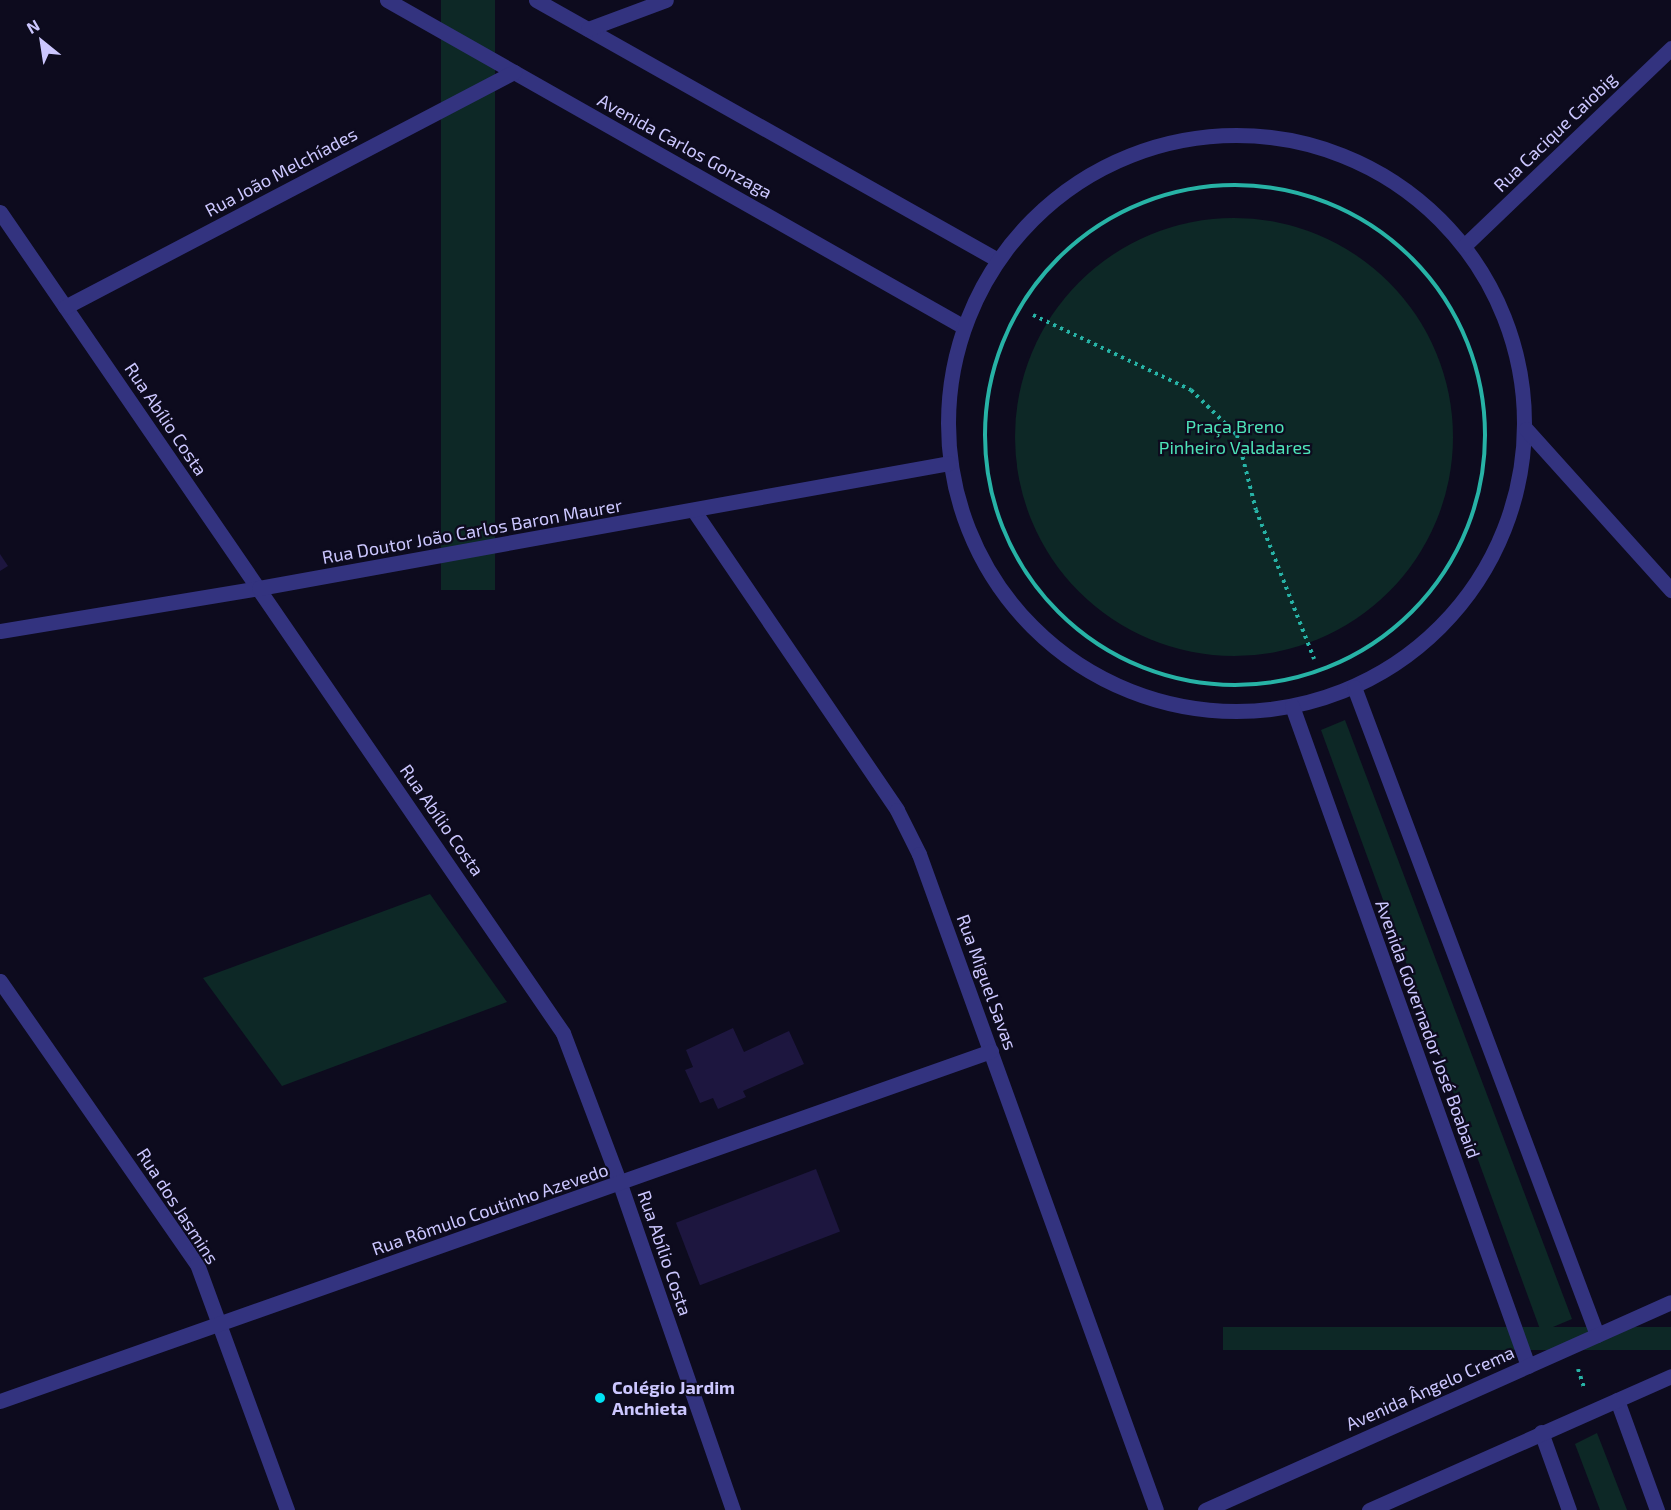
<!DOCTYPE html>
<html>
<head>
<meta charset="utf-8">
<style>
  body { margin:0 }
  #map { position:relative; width:1671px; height:1510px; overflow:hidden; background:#0d0b1e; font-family:"Exo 2",sans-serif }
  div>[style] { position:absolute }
  .green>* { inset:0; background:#0d2826; transform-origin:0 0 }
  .round { border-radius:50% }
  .building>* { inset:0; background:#1d163f; transform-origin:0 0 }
  .path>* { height:4px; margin-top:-2px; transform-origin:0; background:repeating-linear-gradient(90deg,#27b3a6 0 3px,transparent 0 7.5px) }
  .path>.ring { margin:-2px; padding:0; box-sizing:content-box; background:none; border:4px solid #27b3a6; border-radius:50% }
  .minor>* { height:15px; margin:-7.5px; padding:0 7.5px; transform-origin:7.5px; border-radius:7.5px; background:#33337f }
  .minor>.ring { margin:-7.5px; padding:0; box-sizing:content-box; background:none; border:15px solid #33337f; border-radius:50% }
  .dots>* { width:16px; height:16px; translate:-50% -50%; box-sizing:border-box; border:3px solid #0d0b1e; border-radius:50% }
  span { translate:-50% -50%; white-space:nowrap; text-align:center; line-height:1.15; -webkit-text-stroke:4.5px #0d0b1e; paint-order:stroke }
  .street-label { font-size:18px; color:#ccc7ff }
  .park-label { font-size:18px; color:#4ee4b9 }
  .poi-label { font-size:18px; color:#ccc7ff; font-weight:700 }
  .left { translate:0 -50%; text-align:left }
  .north { position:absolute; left:12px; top:12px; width:60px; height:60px; -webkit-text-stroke:4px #0d0b1e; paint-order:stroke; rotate:330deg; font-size:16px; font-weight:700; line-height:24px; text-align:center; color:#ccc7ff }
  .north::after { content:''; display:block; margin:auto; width:21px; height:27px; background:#ccc7ff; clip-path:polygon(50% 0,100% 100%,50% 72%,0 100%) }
</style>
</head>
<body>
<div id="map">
  <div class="green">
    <i style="left:441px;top:0;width:54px;height:590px"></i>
    <i class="round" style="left:1015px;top:218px;width:438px;height:438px"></i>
    <i style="clip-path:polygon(1345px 720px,1572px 1319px,1541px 1332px,1321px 730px)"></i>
    <i style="clip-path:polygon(430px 894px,507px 1002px,282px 1086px,203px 978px)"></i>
    <i style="left:1671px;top:1327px;width:23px;height:448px;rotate:90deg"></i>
    <i style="clip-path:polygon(1597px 1433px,1627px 1510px,1600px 1510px,1575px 1444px)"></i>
  </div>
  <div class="building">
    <i style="clip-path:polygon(0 554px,8px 566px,0 571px)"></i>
    <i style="clip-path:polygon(733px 1028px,744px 1052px,789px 1031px,804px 1064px,743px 1091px,746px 1097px,718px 1109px,713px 1098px,700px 1103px,685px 1070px,693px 1067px,686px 1050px)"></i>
    <i style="left:816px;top:1169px;width:67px;height:150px;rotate:69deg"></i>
  </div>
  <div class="path">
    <i class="ring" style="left:985px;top:185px;width:496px;height:496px"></i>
    <i style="left:1033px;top:315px;width:175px;rotate:25.4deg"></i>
    <i style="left:1191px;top:390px;width:64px;rotate:44.4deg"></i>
    <i style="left:1237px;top:435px;width:77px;rotate:75.8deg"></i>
    <i style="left:1256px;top:510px;width:160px;rotate:68.7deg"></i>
    <i style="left:1578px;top:1369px;width:22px;rotate:72deg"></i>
  </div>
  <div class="minor">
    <i style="left:387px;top:0;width:663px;rotate:29.54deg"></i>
    <i style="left:536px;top:0;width:530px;rotate:29.37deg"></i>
    <i style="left:588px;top:29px;width:83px;rotate:-20.4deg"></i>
    <i class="ring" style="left:948px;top:135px;width:561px;height:561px"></i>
    <i style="left:0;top:212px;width:995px;rotate:55.56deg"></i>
    <i style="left:563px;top:1033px;width:161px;rotate:69.3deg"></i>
    <i style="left:620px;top:1184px;width:345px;rotate:70.9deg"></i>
    <i style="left:1465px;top:245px;width:285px;rotate:-43.7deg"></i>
    <i style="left:65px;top:307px;width:507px;rotate:-27.63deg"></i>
    <i style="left:1526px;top:429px;width:217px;rotate:48deg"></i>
    <i style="left:694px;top:511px;width:361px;rotate:55.8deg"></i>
    <i style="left:897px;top:810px;width:49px;rotate:63.4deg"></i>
    <i style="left:919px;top:854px;width:697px;rotate:70.14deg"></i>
    <i style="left:0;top:631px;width:263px;rotate:-9.4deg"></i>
    <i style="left:259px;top:588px;width:701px;rotate:-10.27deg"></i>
    <i style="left:1354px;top:687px;width:692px;rotate:69.44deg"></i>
    <i style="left:1292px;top:706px;width:701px;rotate:70.32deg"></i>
    <i style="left:0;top:981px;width:345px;rotate:55.2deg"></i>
    <i style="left:197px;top:1264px;width:262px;rotate:69.9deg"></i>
    <i style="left:1617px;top:1400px;width:117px;rotate:70deg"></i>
    <i style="left:0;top:1401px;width:1051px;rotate:-19.45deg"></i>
    <i style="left:1541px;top:1432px;width:83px;rotate:70.3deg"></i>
    <i style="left:1205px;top:1510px;width:510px;rotate:-24.05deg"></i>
    <i style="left:1369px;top:1510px;width:330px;rotate:-23.9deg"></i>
  </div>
  <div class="dots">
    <i style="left:600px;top:1398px;background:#00e2f2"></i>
  </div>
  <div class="street-label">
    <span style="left:1555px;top:132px;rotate:-44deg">Rua Cacique Caiobig</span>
    <span style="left:685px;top:146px;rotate:29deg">Avenida Carlos Gonzaga</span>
    <span style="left:281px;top:172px;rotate:-28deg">Rua João Melchíades</span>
    <span style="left:166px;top:419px;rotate:56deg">Rua Abílio Costa</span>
    <span style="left:472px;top:531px;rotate:-10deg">Rua Doutor João Carlos Baron Maurer</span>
    <span style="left:442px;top:820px;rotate:55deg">Rua Abílio Costa</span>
    <span style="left:987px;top:982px;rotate:70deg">Rua Miguel Savas</span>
    <span style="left:1428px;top:1029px;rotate:70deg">Avenida Governador José Boabaid</span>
    <span style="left:178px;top:1206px;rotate:57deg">Rua dos Jasmins</span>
    <span style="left:490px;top:1209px;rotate:-19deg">Rua Rômulo Coutinho Azevedo</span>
    <span style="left:665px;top:1253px;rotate:71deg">Rua Abílio Costa</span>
    <span style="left:1430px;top:1388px;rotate:-24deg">Avenida Ângelo Crema</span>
  </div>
  <div class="park-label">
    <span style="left:1235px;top:437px">Praça Breno<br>Pinheiro Valadares</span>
  </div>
  <div class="poi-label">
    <span class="left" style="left:612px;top:1398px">Colégio Jardim<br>Anchieta</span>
  </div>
  <div class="north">N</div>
</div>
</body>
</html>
